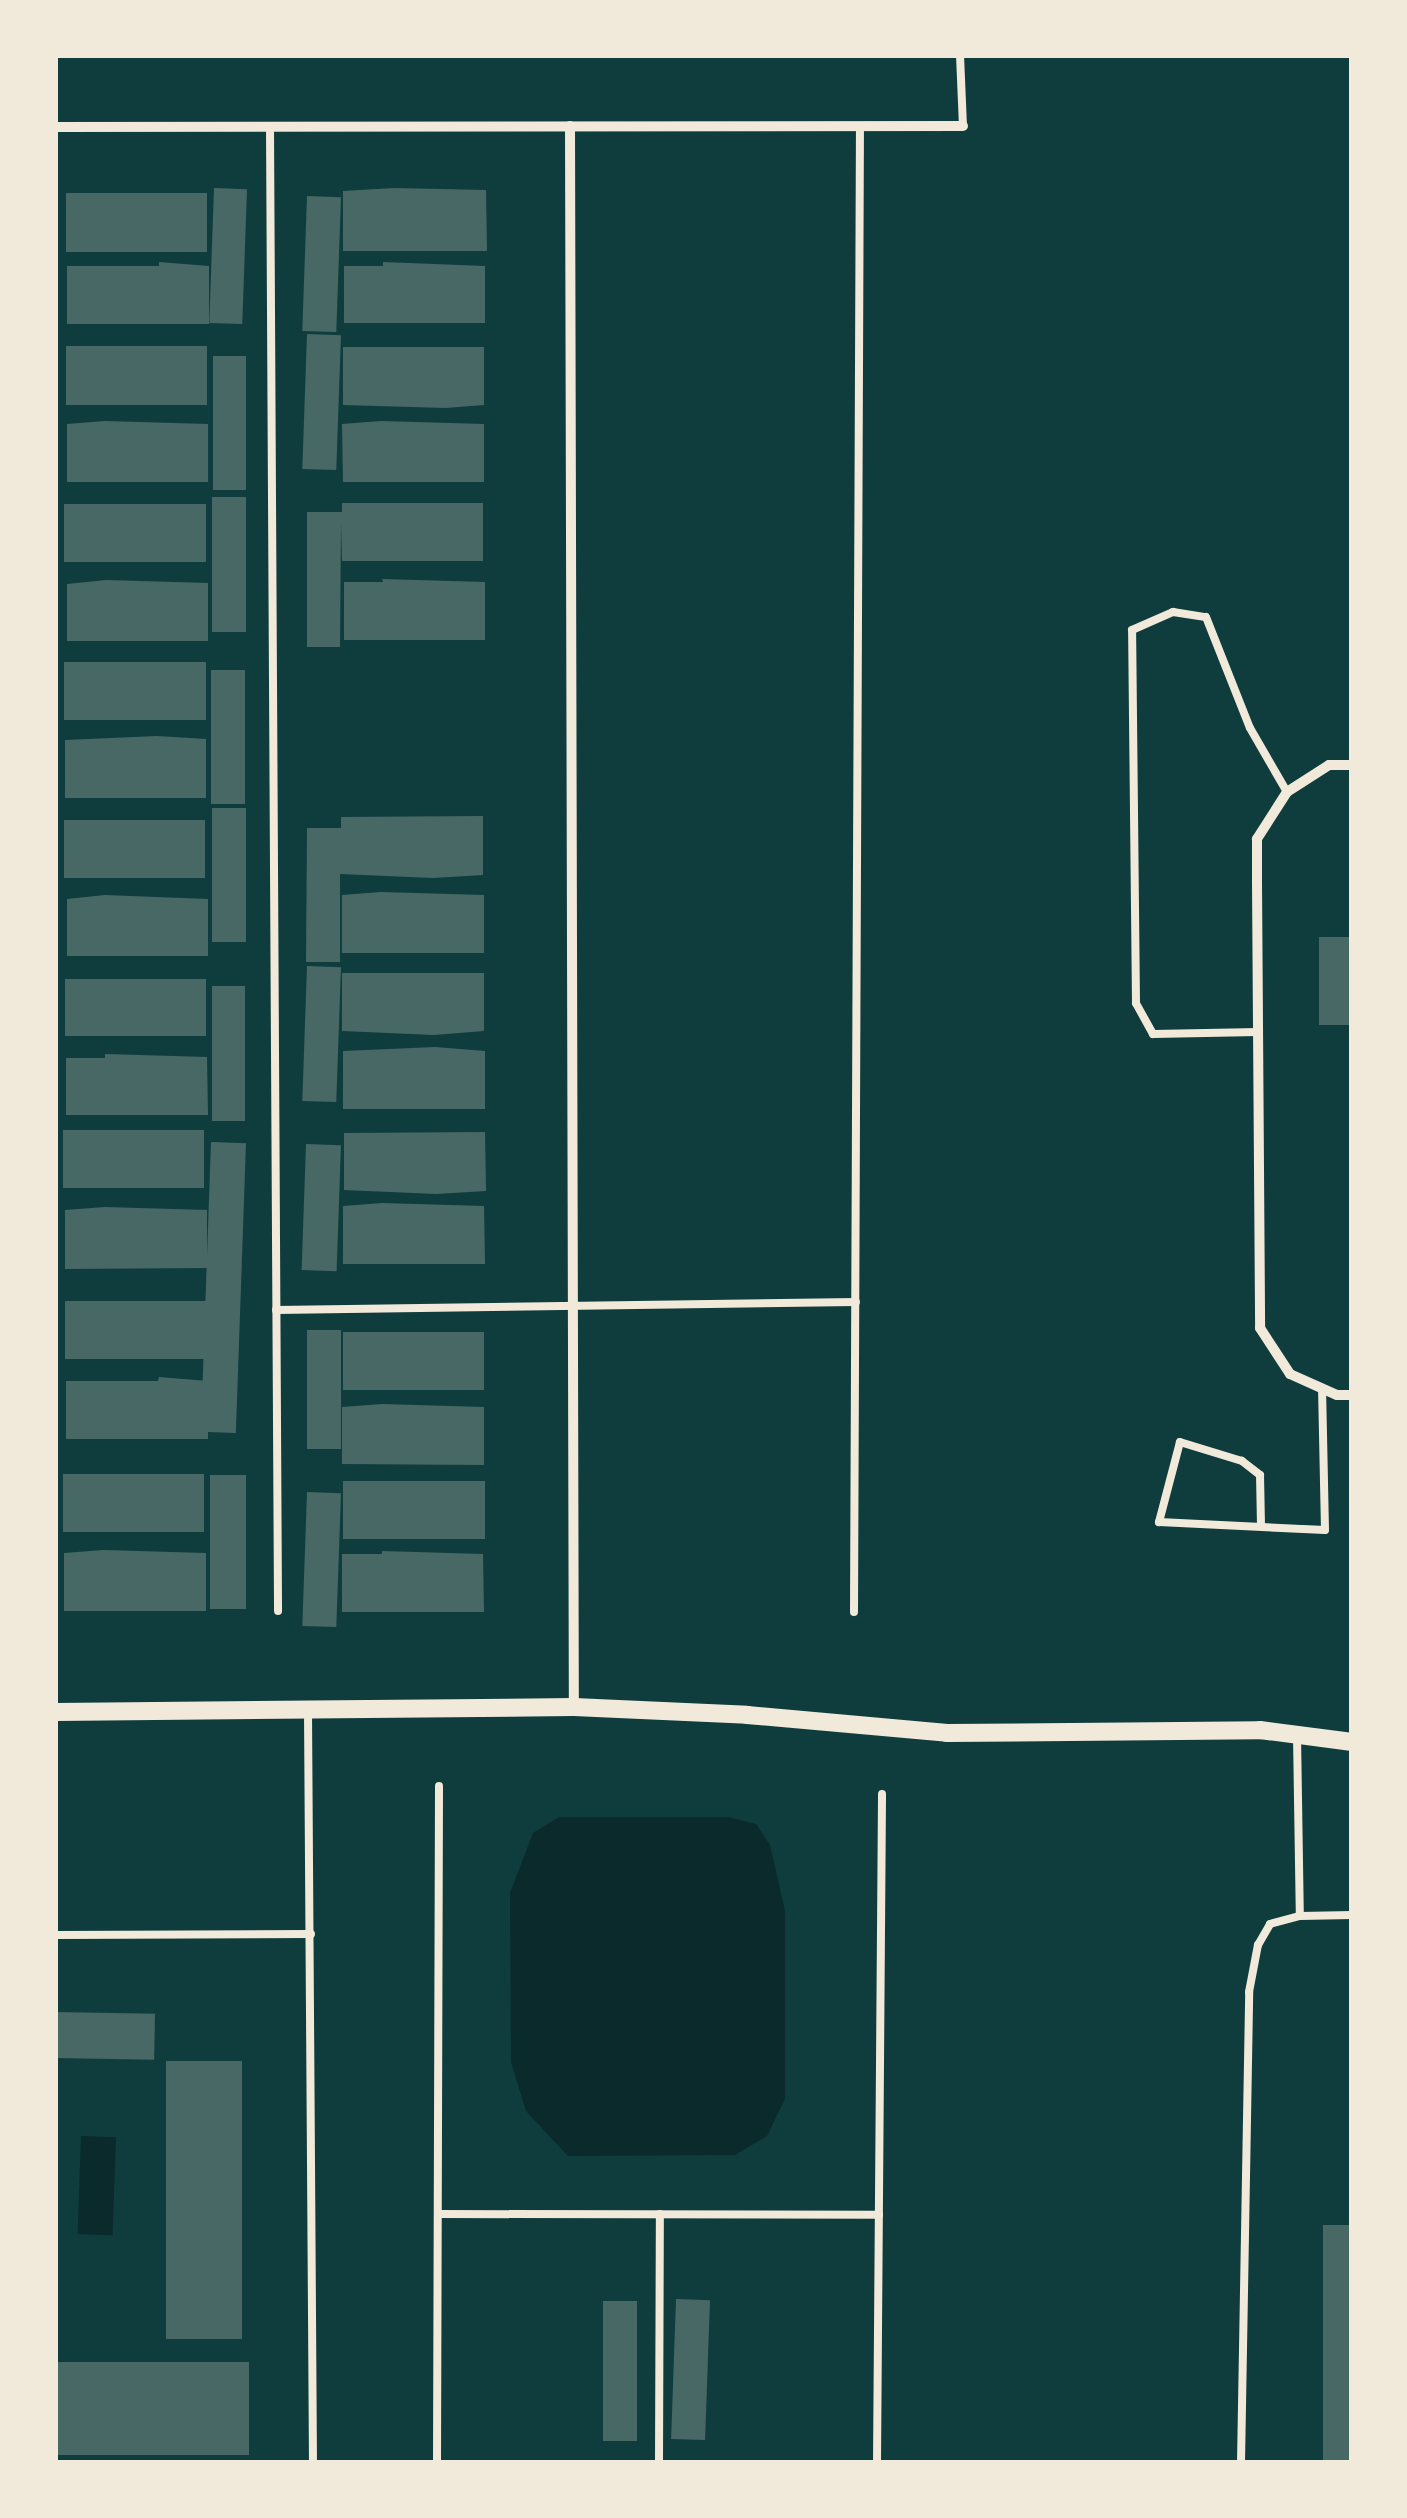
<!DOCTYPE html>
<html>
<head>
<meta charset="utf-8">
<style>
  body { margin:0 }
  #map { position:relative; width:1407px; height:2518px; overflow:hidden; background:#0f3d3e; font-family:"Archivo Narrow",sans-serif }
  div>[style] { position:absolute }
  .water>* { inset:0; background:#0a2a2b; transform-origin:0 0 }
  .building>* { inset:0; background:#486865; transform-origin:0 0 }
  .service>* { height:8px; margin:-4px; padding:0 4px; transform-origin:4px; border-radius:4px; background:#f1e9da }
  .minor>* { height:10px; margin:-5px; padding:0 5px; transform-origin:5px; border-radius:5px; background:#f1e9da }
  .tertiary>* { height:18px; margin:-9px; padding:0 9px; transform-origin:9px; border-radius:9px; background:#f1e9da }
  span { translate:-50% -50%; white-space:nowrap; text-align:center; line-height:1.15; -webkit-text-stroke:8px #f1e9da; paint-order:stroke }
  .frame { position:absolute; inset:0; border:58px solid #f1e9da; pointer-events:none }
</style>
</head>
<body>
<div id="map">
  <div class="water">
    <i style="clip-path:polygon(559px 1817px,728px 1817px,756px 1824px,770px 1845px,785px 1911px,785px 2099px,767px 2136px,735px 2155px,568px 2156px,526px 2111px,511px 2062px,510px 1893px,533px 1833px)"></i>
    <i style="left:81px;top:2136px;width:35px;height:98px;rotate:2deg"></i>
  </div>
  <div class="building">
    <i style="left:214px;top:188px;width:33px;height:135px;rotate:2deg"></i>
    <i style="clip-path:polygon(394px 188px,486px 190px,487px 251px,343px 251px,343px 191px)"></i>
    <i style="left:66px;top:193px;width:141px;height:59px"></i>
    <i style="left:307px;top:196px;width:34px;height:135px;rotate:2deg"></i>
    <i style="clip-path:polygon(159px 262px,209px 266px,209px 324px,67px 324px,67px 266px,159px 266px)"></i>
    <i style="clip-path:polygon(383px 262px,485px 266px,485px 323px,344px 323px,344px 266px,383px 266px)"></i>
    <i style="left:307px;top:334px;width:34px;height:135px;rotate:2deg"></i>
    <i style="left:207px;top:346px;width:59px;height:141px;rotate:90deg"></i>
    <i style="clip-path:polygon(343px 347px,484px 347px,484px 405px,446px 408px,343px 405px)"></i>
    <i style="left:213px;top:356px;width:33px;height:134px"></i>
    <i style="clip-path:polygon(105px 421px,208px 424px,208px 482px,67px 482px,67px 424px)"></i>
    <i style="clip-path:polygon(381px 421px,484px 424px,484px 482px,343px 482px,342px 424px)"></i>
    <i style="left:212px;top:497px;width:34px;height:135px"></i>
    <i style="clip-path:polygon(342px 503px,483px 503px,483px 561px,342px 561px,341px 522px,340px 647px,307px 647px,307px 512px,342px 512px)"></i>
    <i style="left:64px;top:504px;width:142px;height:58px"></i>
    <i style="clip-path:polygon(382px 579px,485px 582px,485px 640px,344px 640px,344px 582px,383px 582px)"></i>
    <i style="clip-path:polygon(106px 580px,208px 583px,208px 641px,67px 641px,67px 584px)"></i>
    <i style="left:64px;top:662px;width:142px;height:58px"></i>
    <i style="left:211px;top:670px;width:34px;height:134px"></i>
    <i style="clip-path:polygon(157px 736px,206px 739px,206px 798px,65px 798px,65px 740px)"></i>
    <i style="left:212px;top:808px;width:34px;height:134px"></i>
    <i style="clip-path:polygon(483px 816px,483px 875px,433px 878px,340px 874px,340px 962px,306px 962px,307px 828px,341px 828px,341px 817px)"></i>
    <i style="left:64px;top:820px;width:141px;height:58px"></i>
    <i style="clip-path:polygon(381px 892px,484px 895px,484px 953px,342px 953px,342px 895px)"></i>
    <i style="clip-path:polygon(105px 895px,208px 899px,208px 956px,67px 956px,67px 899px)"></i>
    <i style="left:1319px;top:937px;width:33px;height:88px"></i>
    <i style="left:307px;top:966px;width:34px;height:135px;rotate:2deg"></i>
    <i style="clip-path:polygon(342px 973px,484px 973px,484px 1031px,434px 1035px,342px 1031px)"></i>
    <i style="left:65px;top:979px;width:141px;height:57px"></i>
    <i style="left:212px;top:986px;width:33px;height:135px"></i>
    <i style="clip-path:polygon(435px 1047px,485px 1051px,485px 1109px,343px 1109px,343px 1051px)"></i>
    <i style="clip-path:polygon(105px 1054px,207px 1057px,208px 1115px,66px 1115px,66px 1058px,105px 1058px)"></i>
    <i style="left:63px;top:1130px;width:141px;height:58px"></i>
    <i style="clip-path:polygon(485px 1132px,486px 1191px,436px 1194px,344px 1190px,344px 1133px)"></i>
    <i style="left:211px;top:1142px;width:35px;height:290px;rotate:2deg"></i>
    <i style="left:306px;top:1144px;width:35px;height:126px;rotate:2deg"></i>
    <i style="clip-path:polygon(382px 1203px,484px 1206px,485px 1264px,343px 1264px,343px 1206px)"></i>
    <i style="clip-path:polygon(105px 1207px,207px 1210px,207px 1268px,65px 1269px,65px 1210px)"></i>
    <i style="left:65px;top:1301px;width:141px;height:58px"></i>
    <i style="left:307px;top:1330px;width:34px;height:119px"></i>
    <i style="left:343px;top:1332px;width:141px;height:58px"></i>
    <i style="clip-path:polygon(159px 1377px,208px 1381px,208px 1439px,66px 1439px,66px 1381px,158px 1381px)"></i>
    <i style="clip-path:polygon(382px 1404px,484px 1407px,484px 1465px,342px 1464px,342px 1407px)"></i>
    <i style="left:63px;top:1474px;width:141px;height:58px"></i>
    <i style="left:210px;top:1475px;width:36px;height:134px"></i>
    <i style="left:343px;top:1481px;width:142px;height:58px"></i>
    <i style="left:307px;top:1492px;width:34px;height:134px;rotate:2deg"></i>
    <i style="clip-path:polygon(104px 1550px,206px 1553px,206px 1611px,64px 1611px,64px 1553px)"></i>
    <i style="clip-path:polygon(382px 1551px,483px 1554px,484px 1612px,342px 1612px,342px 1554px,382px 1554px)"></i>
    <i style="left:55px;top:2012px;width:100px;height:46px;rotate:1deg"></i>
    <i style="left:166px;top:2061px;width:76px;height:278px"></i>
    <i style="left:1323px;top:2225px;width:29px;height:238px"></i>
    <i style="left:676px;top:2299px;width:34px;height:140px;rotate:2deg"></i>
    <i style="left:603px;top:2301px;width:34px;height:140px"></i>
    <i style="left:55px;top:2362px;width:194px;height:93px"></i>
  </div>
  <div class="service">
    <i style="left:960px;top:55px;width:71px;rotate:87.6deg"></i>
    <i style="left:270px;top:127px;width:1484px;rotate:89.69deg"></i>
    <i style="left:1258px;top:1032px;width:105px;rotate:178.9deg"></i>
    <i style="left:1153px;top:1034px;width:35px;rotate:-119deg"></i>
    <i style="left:1136px;top:1003px;width:373px;rotate:-90.6deg"></i>
    <i style="left:1132px;top:630px;width:45px;rotate:-23.7deg"></i>
    <i style="left:1173px;top:612px;width:33px;rotate:9deg"></i>
    <i style="left:1206px;top:617px;width:119px;rotate:68.4deg"></i>
    <i style="left:1250px;top:728px;width:74px;rotate:60deg"></i>
    <i style="left:276px;top:1310px;width:580px;rotate:-0.79deg"></i>
    <i style="left:1261px;top:1526px;width:51px;rotate:-91.1deg"></i>
    <i style="left:1260px;top:1475px;width:23px;rotate:-142deg"></i>
    <i style="left:1242px;top:1461px;width:65px;rotate:-163deg"></i>
    <i style="left:1180px;top:1442px;width:83px;rotate:104.7deg"></i>
    <i style="left:1159px;top:1522px;width:166px;rotate:2.8deg"></i>
    <i style="left:1325px;top:1530px;width:142px;rotate:-91.2deg"></i>
    <i style="left:854px;top:1612px;width:1485px;rotate:-89.77deg"></i>
    <i style="left:308px;top:1711px;width:752px;rotate:89.62deg"></i>
    <i style="left:1297px;top:1735px;width:181px;rotate:89.1deg"></i>
    <i style="left:55px;top:1935px;width:256px;rotate:-0.2deg"></i>
    <i style="left:438px;top:2214px;width:441px;rotate:0.1deg"></i>
    <i style="left:437px;top:2463px;width:677px;rotate:-89.83deg"></i>
    <i style="left:659px;top:2463px;width:249px;rotate:-89.8deg"></i>
    <i style="left:877px;top:2463px;width:669px;rotate:-89.57deg"></i>
    <i style="left:1241px;top:2463px;width:471px;rotate:-89deg"></i>
    <i style="left:1249px;top:1992px;width:48px;rotate:-79.2deg"></i>
    <i style="left:1258px;top:1945px;width:24px;rotate:-60deg"></i>
    <i style="left:1270px;top:1924px;width:31px;rotate:-15deg"></i>
    <i style="left:1300px;top:1916px;width:52px;rotate:-1.1deg"></i>
  </div>
  <div class="minor">
    <i style="left:570px;top:126px;width:1581px;rotate:89.86deg"></i>
    <i style="left:55px;top:127px;width:908px;rotate:-0.06deg"></i>
    <i style="left:1352px;top:765px;width:23px;rotate:180deg"></i>
    <i style="left:1329px;top:765px;width:50px;rotate:147.3deg"></i>
    <i style="left:1287px;top:792px;width:56px;rotate:122.6deg"></i>
    <i style="left:1257px;top:839px;width:43px;rotate:90deg"></i>
    <i style="left:1257px;top:882px;width:446px;rotate:89.6deg"></i>
    <i style="left:1260px;top:1328px;width:55px;rotate:56.9deg"></i>
    <i style="left:1290px;top:1374px;width:51px;rotate:24.1deg"></i>
    <i style="left:1337px;top:1395px;width:15px"></i>
  </div>
  <div class="tertiary">
    <i style="left:55px;top:1712px;width:519px;rotate:-0.55deg"></i>
    <i style="left:574px;top:1707px;width:173px;rotate:2.6deg"></i>
    <i style="left:747px;top:1715px;width:201px;rotate:5.1deg"></i>
    <i style="left:947px;top:1733px;width:313px;rotate:-0.5deg"></i>
    <i style="left:1260px;top:1730px;width:93px;rotate:7.4deg"></i>
  </div>
  <div class="frame"></div>
</div>
</body>
</html>
